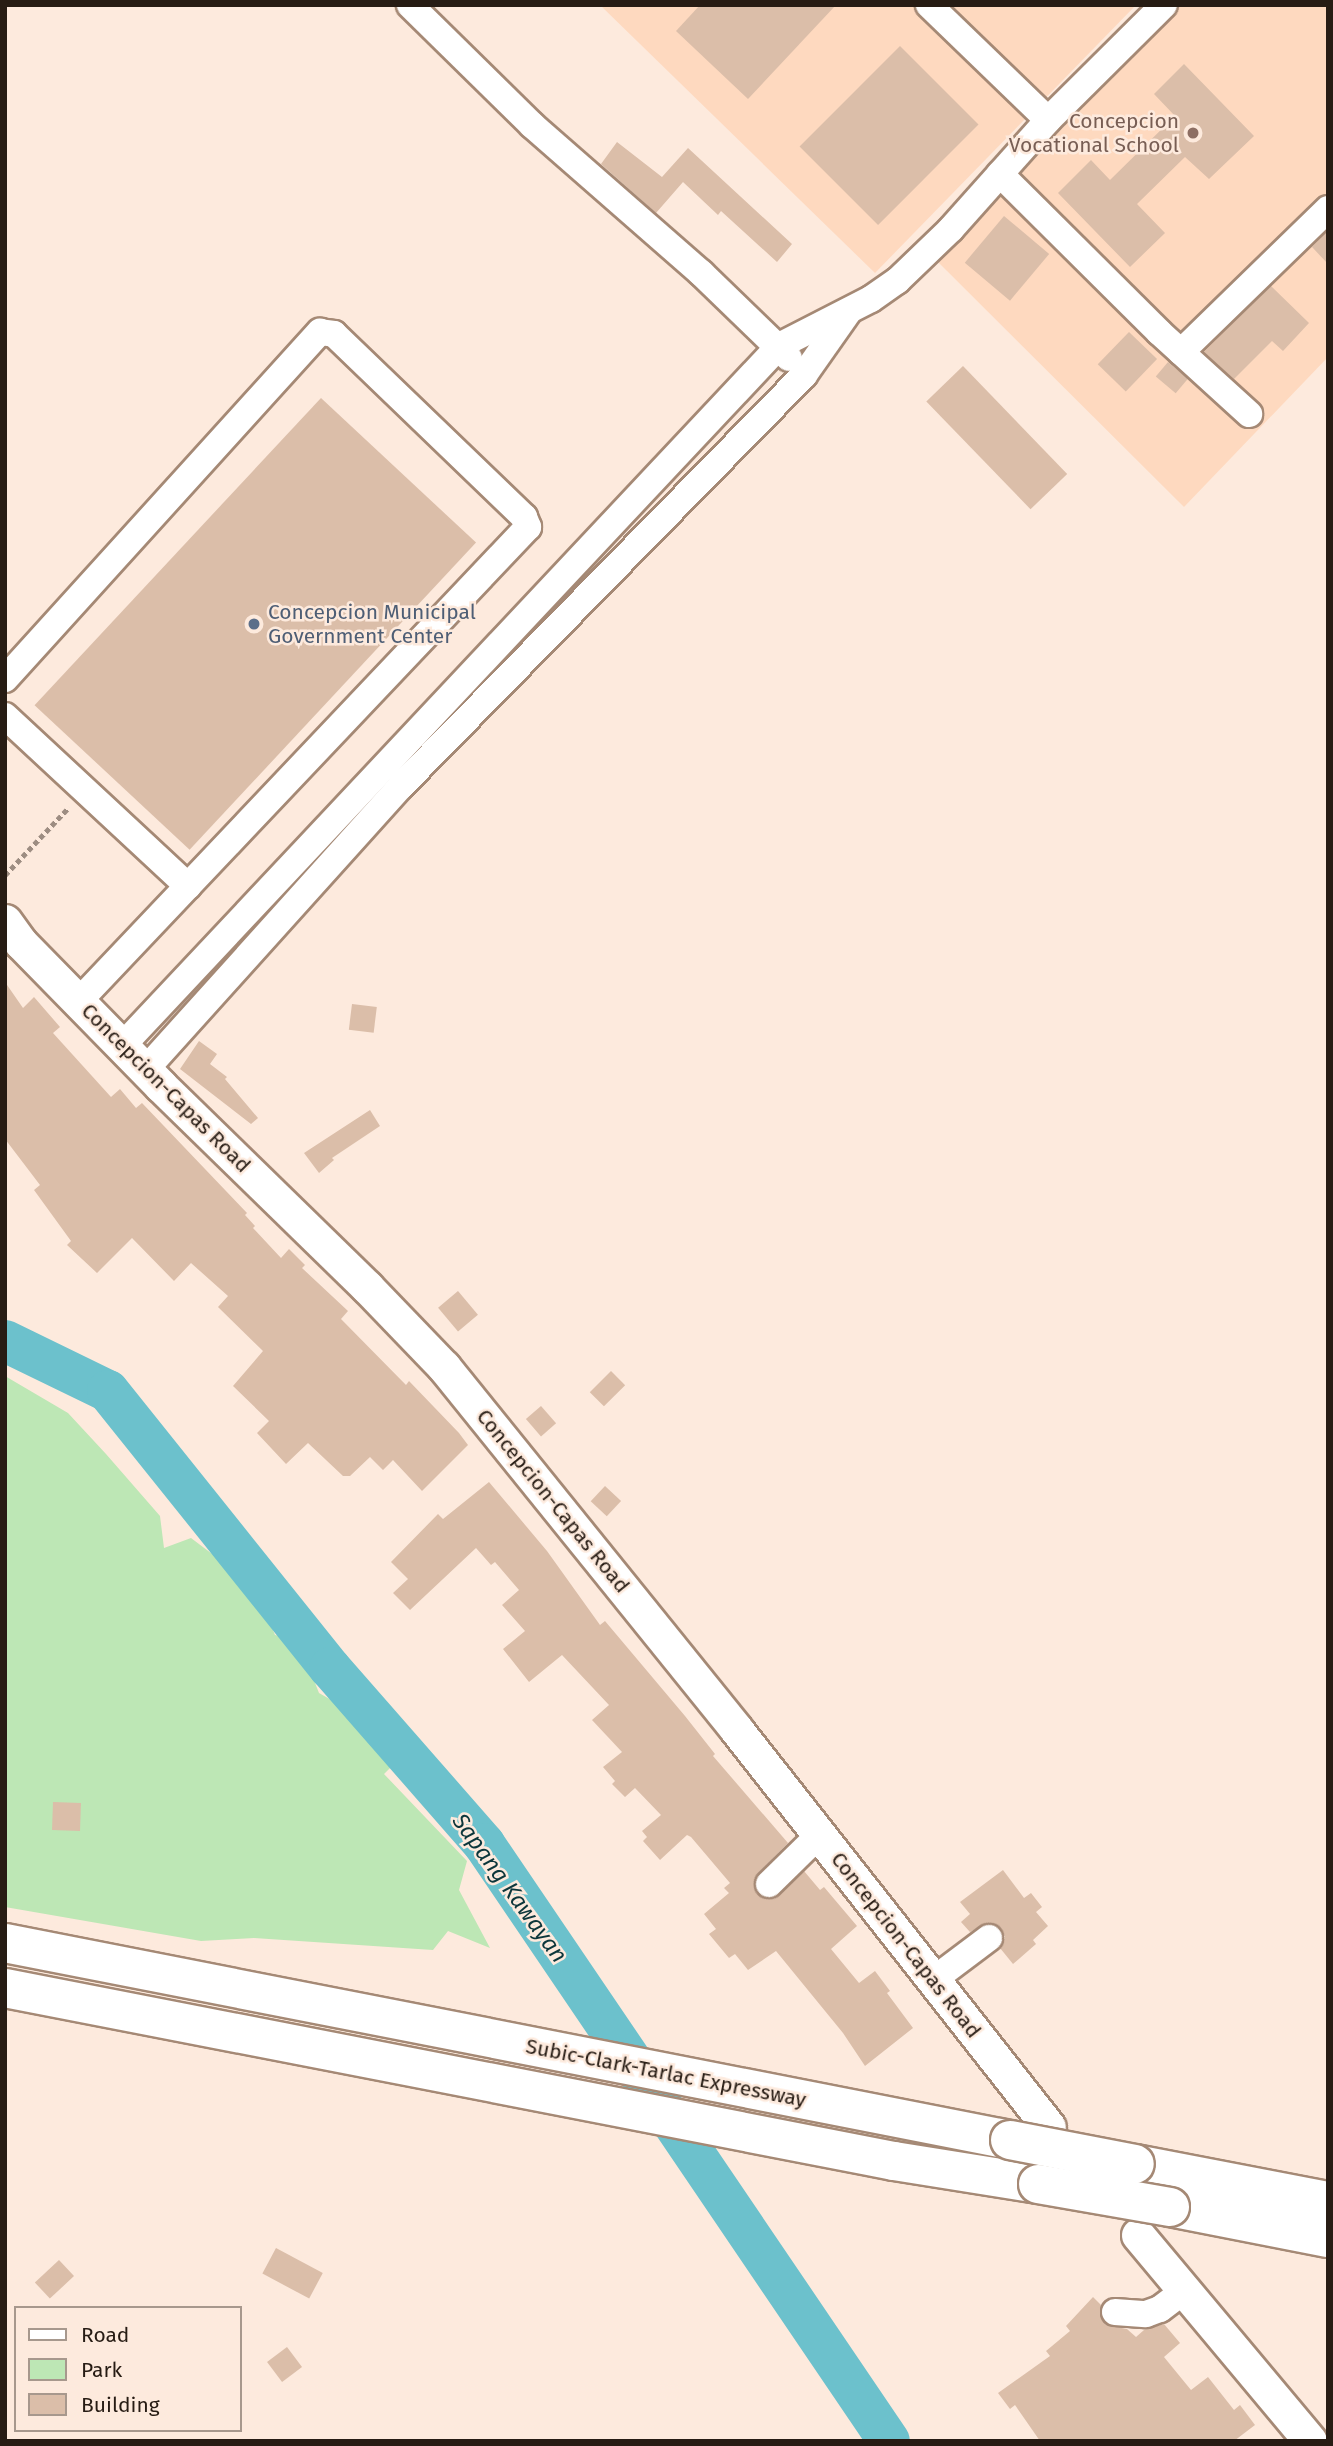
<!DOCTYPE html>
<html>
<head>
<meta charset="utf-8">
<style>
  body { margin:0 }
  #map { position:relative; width:1333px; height:2446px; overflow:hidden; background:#fdeadd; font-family:"Fira Sans",sans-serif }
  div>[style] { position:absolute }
  .built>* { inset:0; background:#fed9bf }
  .green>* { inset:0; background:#bde7b5 }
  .river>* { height:42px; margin:-21px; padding:0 21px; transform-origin:21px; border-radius:21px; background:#6cc1cc }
  .building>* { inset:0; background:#dbbea9; transform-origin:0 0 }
  .path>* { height:4.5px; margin-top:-2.25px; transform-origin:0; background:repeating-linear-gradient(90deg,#9d8d82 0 5px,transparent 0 8.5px) }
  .roads { filter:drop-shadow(2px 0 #a58975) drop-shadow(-2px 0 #a58975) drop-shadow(0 2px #a58975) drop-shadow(0 -2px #a58975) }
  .minor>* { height:26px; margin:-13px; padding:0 13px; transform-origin:13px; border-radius:13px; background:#fff }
  .major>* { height:33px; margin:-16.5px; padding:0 16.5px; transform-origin:16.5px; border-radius:16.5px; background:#fff }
  .highway>* { height:38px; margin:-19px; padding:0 19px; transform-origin:19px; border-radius:19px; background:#fff }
  .bridges { filter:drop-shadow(2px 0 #a58975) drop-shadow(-2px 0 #a58975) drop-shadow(0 2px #a58975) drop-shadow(0 -2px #a58975) }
  .highway-bridge>* { height:38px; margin:-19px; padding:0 19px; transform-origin:19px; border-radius:19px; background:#fff }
  .dots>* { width:19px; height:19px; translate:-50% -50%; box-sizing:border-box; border:4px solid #fdeadd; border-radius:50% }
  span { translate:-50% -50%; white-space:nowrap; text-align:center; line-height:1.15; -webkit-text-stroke:5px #fdeadd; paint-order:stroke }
  .education-label { font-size:21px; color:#785e54 }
  .right { translate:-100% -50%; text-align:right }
  .service-label { font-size:21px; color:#4e5e75 }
  .left { translate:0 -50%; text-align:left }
  .street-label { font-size:21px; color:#271c14 }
  .water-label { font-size:23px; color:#0c363b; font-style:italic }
  .frame { position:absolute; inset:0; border:7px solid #271c14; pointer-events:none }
  .legend { position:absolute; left:14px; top:2306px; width:228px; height:126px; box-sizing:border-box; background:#fdeadd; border:2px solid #a7988d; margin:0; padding:9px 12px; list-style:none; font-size:21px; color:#271c14 }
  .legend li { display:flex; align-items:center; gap:14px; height:35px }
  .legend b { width:35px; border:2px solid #a7988d }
</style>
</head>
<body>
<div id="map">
  <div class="built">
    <i style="clip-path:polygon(600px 5px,1136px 5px,875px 273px)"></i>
    <i style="clip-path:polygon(1180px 5px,1328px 5px,1328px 357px,1184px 507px,936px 260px)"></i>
  </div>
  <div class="green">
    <i style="clip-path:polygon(5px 1376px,68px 1413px,106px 1454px,160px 1516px,164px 1548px,191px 1538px,236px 1572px,254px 1601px,264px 1599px,274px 1610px,268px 1618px,275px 1635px,298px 1640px,319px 1693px,333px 1701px,396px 1762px,384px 1774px,467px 1861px,459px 1890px,490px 1948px,448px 1931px,433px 1950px,254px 1938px,201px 1941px,5px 1907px)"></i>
  </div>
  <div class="river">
    <i style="left:5px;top:1341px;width:114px;rotate:25.9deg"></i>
    <i style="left:108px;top:1391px;width:355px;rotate:51.3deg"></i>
    <i style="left:330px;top:1668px;width:234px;rotate:48.8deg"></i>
    <i style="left:484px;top:1844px;width:721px;rotate:55.85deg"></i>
  </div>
  <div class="building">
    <i style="clip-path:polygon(700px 5px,836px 5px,748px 99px,676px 31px)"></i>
    <i style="left:900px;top:46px;width:111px;height:142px;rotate:45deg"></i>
    <i style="clip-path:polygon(1184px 64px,1254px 136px,1209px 179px,1185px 157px,1137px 204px,1165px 233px,1130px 267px,1058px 193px,1091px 160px,1110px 180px,1175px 116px,1154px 94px)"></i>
    <i style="clip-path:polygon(617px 142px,662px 177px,688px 148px,792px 244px,777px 262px,721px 211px,718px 215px,683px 182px,656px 213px,601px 164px)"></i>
    <i style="left:1004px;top:216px;width:59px;height:61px;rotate:40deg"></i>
    <i style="clip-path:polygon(1328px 231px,1328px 264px,1312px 247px)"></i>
    <i style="clip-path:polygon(1271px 286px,1309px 323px,1283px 351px,1272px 341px,1234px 379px,1204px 352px)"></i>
    <i style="left:1129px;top:332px;width:39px;height:45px;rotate:44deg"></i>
    <i style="left:1168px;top:362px;width:26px;height:19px;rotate:40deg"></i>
    <i style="left:963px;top:366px;width:150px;height:51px;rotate:46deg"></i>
    <i style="left:321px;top:398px;width:212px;height:420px;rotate:43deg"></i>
    <i style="clip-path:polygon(5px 982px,23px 1008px,34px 997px,60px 1027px,53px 1033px,111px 1097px,120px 1089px,136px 1108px,142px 1103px,247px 1213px,245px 1215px,255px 1226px,253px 1228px,281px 1258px,289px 1249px,305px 1265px,302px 1268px,348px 1311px,341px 1319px,406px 1385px,409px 1381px,459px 1433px,468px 1445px,422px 1491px,393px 1460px,383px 1470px,370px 1457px,350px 1476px,343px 1476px,308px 1443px,286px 1464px,257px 1433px,269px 1421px,233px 1386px,263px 1351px,218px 1307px,228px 1296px,191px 1263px,174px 1281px,132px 1238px,97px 1273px,67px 1245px,71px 1241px,34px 1190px,40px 1185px,5px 1139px)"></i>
    <i style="left:352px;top:1004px;width:25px;height:26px;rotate:7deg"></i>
    <i style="clip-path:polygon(199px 1041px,217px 1054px,210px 1064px,227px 1077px,225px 1079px,258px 1118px,251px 1124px,180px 1069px)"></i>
    <i style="clip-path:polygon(370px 1110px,380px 1126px,332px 1158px,334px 1160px,319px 1173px,304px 1153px)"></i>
    <i style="left:458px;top:1291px;width:31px;height:26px;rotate:50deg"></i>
    <i style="left:611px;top:1371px;width:20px;height:30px;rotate:45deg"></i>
    <i style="left:541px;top:1406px;width:23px;height:20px;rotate:49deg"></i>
    <i style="clip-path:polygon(489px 1482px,547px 1551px,600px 1625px,605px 1621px,685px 1716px,715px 1754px,713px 1756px,788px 1843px,758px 1873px,754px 1887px,757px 1894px,774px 1899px,804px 1871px,820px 1890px,824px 1887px,857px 1926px,831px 1949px,859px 1983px,875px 1971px,890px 1991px,887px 1993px,913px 2028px,865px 2066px,843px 2033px,776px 1951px,748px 1970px,735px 1954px,729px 1958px,709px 1934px,716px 1929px,704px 1914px,729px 1893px,724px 1888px,730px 1883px,691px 1837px,687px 1835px,660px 1860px,643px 1841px,647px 1837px,642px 1831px,661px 1815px,635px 1788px,625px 1797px,612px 1784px,615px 1781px,603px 1767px,622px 1752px,592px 1720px,609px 1705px,562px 1655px,529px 1682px,503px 1649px,525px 1631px,502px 1605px,519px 1590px,495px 1562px,491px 1565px,476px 1548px,410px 1610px,393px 1593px,408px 1579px,391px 1562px,438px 1514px,443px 1519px)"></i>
    <i style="left:605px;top:1486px;width:22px;height:21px;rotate:43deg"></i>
    <i style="left:53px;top:1802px;width:28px;height:28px;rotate:2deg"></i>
    <i style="clip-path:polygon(1003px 1870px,1024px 1898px,1031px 1893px,1042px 1907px,1036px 1912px,1048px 1926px,1033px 1940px,1036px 1944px,1013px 1964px,1000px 1948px,1005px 1937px,1001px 1928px,986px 1923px,970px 1932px,961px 1922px,970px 1914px,960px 1902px)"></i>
    <i style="left:276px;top:2248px;width:53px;height:29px;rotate:28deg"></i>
    <i style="left:59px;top:2260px;width:22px;height:33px;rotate:47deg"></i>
    <i style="clip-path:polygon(1093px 2297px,1101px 2305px,1101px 2318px,1106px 2325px,1127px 2329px,1136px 2337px,1144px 2330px,1164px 2324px,1180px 2343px,1164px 2357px,1191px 2390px,1208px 2377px,1234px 2410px,1240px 2405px,1255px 2425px,1234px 2441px,1040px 2441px,1015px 2405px,1010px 2409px,998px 2393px,1050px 2356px,1046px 2351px,1070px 2331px,1066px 2326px)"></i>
    <i style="left:287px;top:2347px;width:25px;height:25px;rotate:53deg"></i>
  </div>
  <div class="path">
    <i style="left:5px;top:875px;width:93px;rotate:-46.7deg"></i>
  </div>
  <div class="roads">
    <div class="minor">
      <i style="left:410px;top:5px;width:171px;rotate:44.5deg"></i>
      <i style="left:532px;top:125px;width:225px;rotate:41.2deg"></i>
      <i style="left:701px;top:273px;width:122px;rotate:44deg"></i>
      <i style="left:929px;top:5px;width:165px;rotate:44deg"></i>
      <i style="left:1000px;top:174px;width:224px;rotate:44.8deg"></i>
      <i style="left:1159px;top:332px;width:122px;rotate:42.3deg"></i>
      <i style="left:1181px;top:352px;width:205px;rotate:-44.2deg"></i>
      <i style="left:5px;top:679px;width:469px;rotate:-47.8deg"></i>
      <i style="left:320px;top:332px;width:14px;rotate:8deg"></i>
      <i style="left:334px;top:334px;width:264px;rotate:43.9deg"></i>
      <i style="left:524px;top:517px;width:11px;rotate:68deg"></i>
      <i style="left:528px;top:527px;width:653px;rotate:133.45deg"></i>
      <i style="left:5px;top:716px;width:250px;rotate:42.9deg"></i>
      <i style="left:122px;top:1046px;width:960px;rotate:-46.81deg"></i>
      <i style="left:779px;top:346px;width:103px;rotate:-27.1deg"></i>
      <i style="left:871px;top:299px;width:32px;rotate:-35deg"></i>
      <i style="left:897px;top:281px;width:75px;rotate:-43.9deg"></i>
      <i style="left:951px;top:229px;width:146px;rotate:-48.3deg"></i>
      <i style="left:1048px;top:120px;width:163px;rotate:-44.8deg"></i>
      <i style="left:146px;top:1069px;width:381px;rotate:-48deg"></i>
      <i style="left:401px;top:786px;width:576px;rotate:-45.56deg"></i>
      <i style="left:804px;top:375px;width:78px;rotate:-54.9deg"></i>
      <i style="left:769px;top:1884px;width:70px;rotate:-44.4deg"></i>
      <i style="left:933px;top:1980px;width:70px;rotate:-36.9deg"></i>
      <i style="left:1115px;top:2312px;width:31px;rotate:4deg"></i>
      <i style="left:1146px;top:2314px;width:15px;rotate:-20deg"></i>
      <i style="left:1160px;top:2309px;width:30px;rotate:-37deg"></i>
    </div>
    <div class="major">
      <i style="left:5px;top:921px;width:27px;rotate:54deg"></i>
      <i style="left:21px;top:943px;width:200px;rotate:45.6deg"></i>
      <i style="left:161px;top:1086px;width:288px;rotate:44.3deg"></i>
      <i style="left:367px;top:1287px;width:111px;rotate:46.1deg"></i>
      <i style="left:444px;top:1367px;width:465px;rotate:51.1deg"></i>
      <i style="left:736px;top:1729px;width:506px;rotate:51.82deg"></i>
      <i style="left:1138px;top:2235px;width:268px;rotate:50.1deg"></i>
    </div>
    <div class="highway">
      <i style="left:5px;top:1943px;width:1024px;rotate:11.09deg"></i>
      <i style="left:5px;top:1988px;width:906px;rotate:11.01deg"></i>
      <i style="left:894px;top:2161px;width:146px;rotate:9.1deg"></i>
      <i style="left:1135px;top:2164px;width:197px;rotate:10.9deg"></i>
      <i style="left:1170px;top:2207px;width:161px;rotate:11.1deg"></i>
    </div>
  </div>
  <div class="bridges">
    <div class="highway-bridge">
      <i style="left:1010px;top:2140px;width:127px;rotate:10.9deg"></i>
      <i style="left:1038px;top:2184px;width:134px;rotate:9.9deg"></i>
    </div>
  </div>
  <div class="dots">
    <i style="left:1193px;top:133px;background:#8d6e63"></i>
    <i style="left:254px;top:624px;background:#5c6f8a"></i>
  </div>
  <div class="education-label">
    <span class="right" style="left:1179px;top:133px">Concepcion<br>Vocational School</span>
  </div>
  <div class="service-label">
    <span class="left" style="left:268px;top:624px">Concepcion Municipal<br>Government Center</span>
  </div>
  <div class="street-label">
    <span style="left:166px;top:1088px;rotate:45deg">Concepcion-Capas Road</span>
    <span style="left:553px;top:1501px;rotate:51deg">Concepcion-Capas Road</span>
    <span style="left:906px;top:1945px;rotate:52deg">Concepcion-Capas Road</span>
    <span style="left:666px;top:2073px;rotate:11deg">Subic-Clark-Tarlac Expressway</span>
  </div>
  <div class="water-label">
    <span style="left:510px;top:1888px;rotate:54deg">Sapang Kawayan</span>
  </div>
  <div class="frame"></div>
  <ul class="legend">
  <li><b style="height:9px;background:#fff"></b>Road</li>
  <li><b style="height:19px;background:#bde7b5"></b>Park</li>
  <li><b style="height:19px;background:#dbbea9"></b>Building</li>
  </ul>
</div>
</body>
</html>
